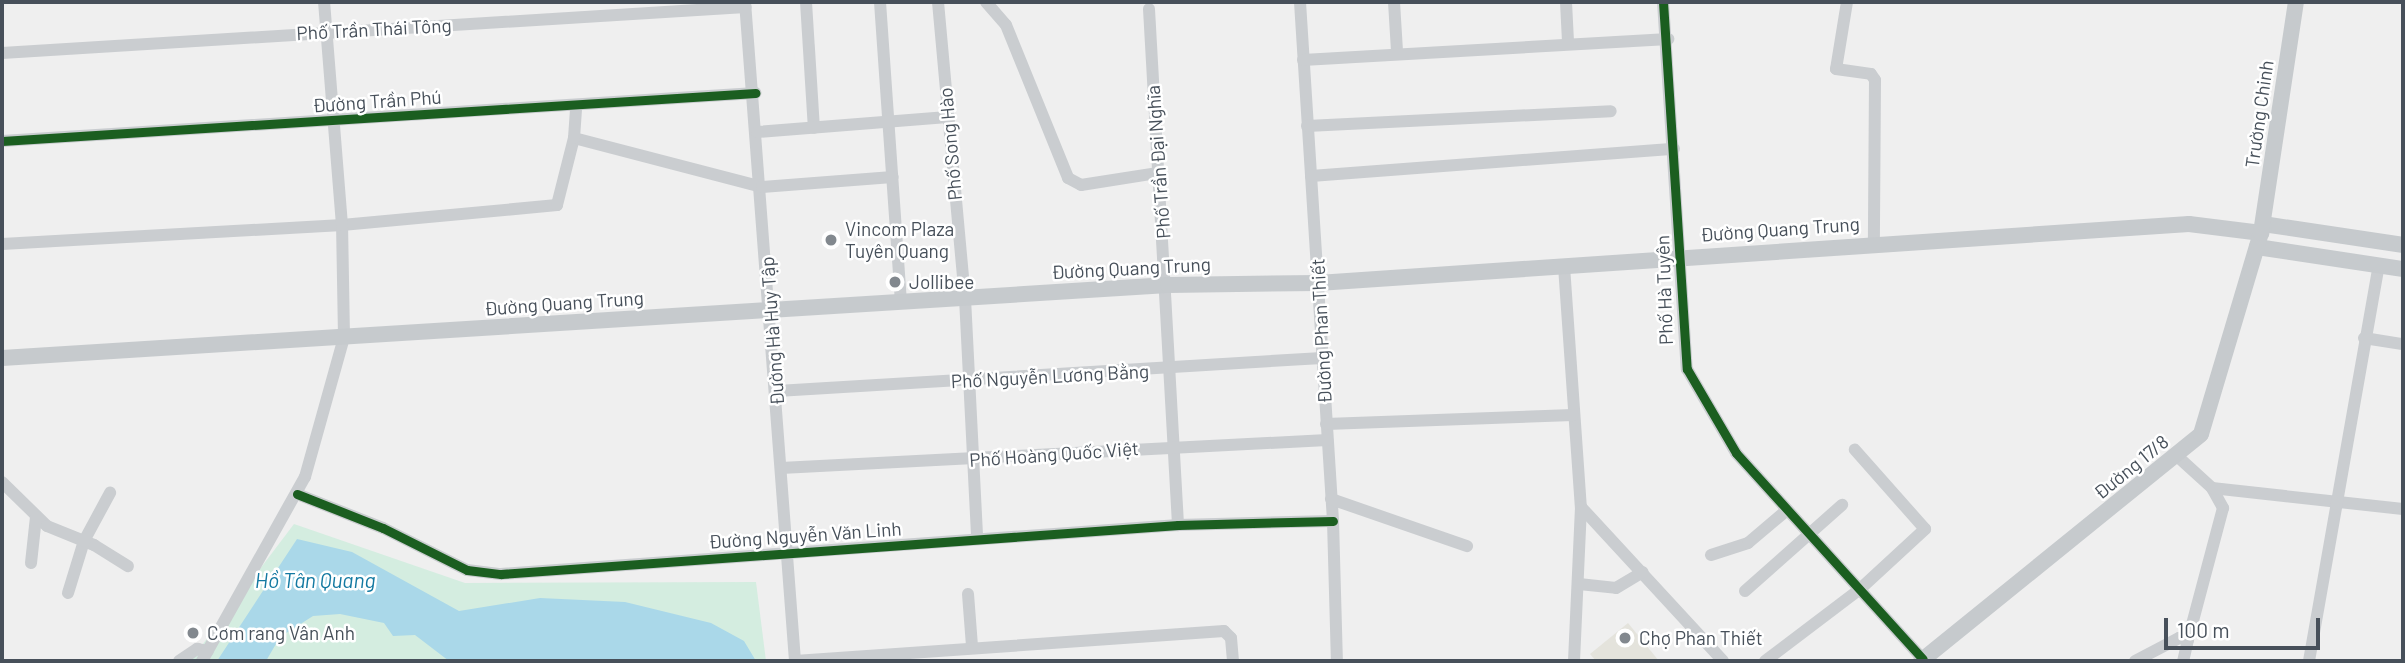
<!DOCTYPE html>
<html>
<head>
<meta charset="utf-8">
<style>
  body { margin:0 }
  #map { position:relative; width:2405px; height:663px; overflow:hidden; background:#efefef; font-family:Barlow,sans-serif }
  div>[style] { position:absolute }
  .commercial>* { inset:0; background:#e4e3dc }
  .green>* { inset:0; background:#d4ede0 }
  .water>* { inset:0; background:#aad8e9 }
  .minor>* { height:12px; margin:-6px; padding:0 6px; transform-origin:6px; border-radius:6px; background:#cacdd0 }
  .major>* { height:16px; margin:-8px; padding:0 8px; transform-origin:8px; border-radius:8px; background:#c6cacd }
  .cycleway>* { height:9px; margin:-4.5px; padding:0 4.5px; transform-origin:4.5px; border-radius:4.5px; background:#1b5e20 }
  .dots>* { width:19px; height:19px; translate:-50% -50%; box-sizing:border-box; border:4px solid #fff; border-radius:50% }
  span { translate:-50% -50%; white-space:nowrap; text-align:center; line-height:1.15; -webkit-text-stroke:5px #fff; paint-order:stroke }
  .street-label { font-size:19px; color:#47505a }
  .poi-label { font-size:19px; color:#47505a }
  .left { translate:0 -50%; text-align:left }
  .water-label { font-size:21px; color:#1379a1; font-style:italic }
  .frame { position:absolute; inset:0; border:4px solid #47505a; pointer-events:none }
  .scale { position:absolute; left:2164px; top:618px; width:156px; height:32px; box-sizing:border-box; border:4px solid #47505a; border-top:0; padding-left:9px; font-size:21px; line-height:24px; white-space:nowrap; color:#47505a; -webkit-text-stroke:5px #fff; paint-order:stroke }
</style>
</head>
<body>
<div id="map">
  <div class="commercial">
    <i style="clip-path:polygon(1628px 623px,1659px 661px,1596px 661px,1590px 654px)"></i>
  </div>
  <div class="green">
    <i style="clip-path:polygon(294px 524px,465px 583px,756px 582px,766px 661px,190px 661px)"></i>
  </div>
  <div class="water">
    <i style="clip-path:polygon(297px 539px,352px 552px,459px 611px,540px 598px,625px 602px,711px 623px,744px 641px,756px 661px,449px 661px,415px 635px,393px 636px,384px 623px,340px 614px,313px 616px,280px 637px,266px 661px,217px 661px)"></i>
  </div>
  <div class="minor">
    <i style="left:745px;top:2px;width:661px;rotate:85.66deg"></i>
    <i style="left:806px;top:2px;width:126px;rotate:86.4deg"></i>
    <i style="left:880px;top:2px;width:300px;rotate:86deg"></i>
    <i style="left:938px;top:2px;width:297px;rotate:84.8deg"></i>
    <i style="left:965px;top:298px;width:240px;rotate:87.1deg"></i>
    <i style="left:986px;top:2px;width:30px;rotate:49deg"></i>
    <i style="left:1006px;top:25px;width:165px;rotate:67.9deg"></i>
    <i style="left:1068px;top:178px;width:15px;rotate:28deg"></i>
    <i style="left:1081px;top:185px;width:78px;rotate:-8.9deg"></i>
    <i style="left:1300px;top:2px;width:520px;rotate:86.36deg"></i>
    <i style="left:1333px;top:521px;width:140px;rotate:88.4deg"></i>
    <i style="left:1394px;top:2px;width:49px;rotate:86.5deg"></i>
    <i style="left:1566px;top:2px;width:40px;rotate:87.1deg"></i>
    <i style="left:1663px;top:2px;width:368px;rotate:86.3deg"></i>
    <i style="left:1687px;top:369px;width:97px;rotate:59.7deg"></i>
    <i style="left:1736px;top:453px;width:278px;rotate:47.8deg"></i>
    <i style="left:1847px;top:2px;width:68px;rotate:99.3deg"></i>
    <i style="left:1836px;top:69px;width:35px;rotate:8deg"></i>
    <i style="left:1871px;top:74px;width:7px;rotate:56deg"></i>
    <i style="left:1875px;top:80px;width:163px;rotate:90.4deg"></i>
    <i style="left:1149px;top:9px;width:517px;rotate:86.78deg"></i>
    <i style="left:2px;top:53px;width:745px;rotate:-3.54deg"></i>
    <i style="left:1303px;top:60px;width:366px;rotate:-3.3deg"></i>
    <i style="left:1307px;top:126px;width:304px;rotate:-2.8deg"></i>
    <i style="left:757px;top:132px;width:191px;rotate:-4.5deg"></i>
    <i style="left:574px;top:138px;width:194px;rotate:14.6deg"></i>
    <i style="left:762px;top:187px;width:131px;rotate:-4.4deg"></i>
    <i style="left:2px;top:141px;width:755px;rotate:-3.65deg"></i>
    <i style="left:1311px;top:176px;width:364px;rotate:-4.3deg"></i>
    <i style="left:2px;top:244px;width:341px;rotate:-3.2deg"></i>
    <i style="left:342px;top:225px;width:216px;rotate:-5.3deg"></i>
    <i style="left:557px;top:205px;width:69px;rotate:-75.8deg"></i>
    <i style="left:574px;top:138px;width:32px;rotate:-86deg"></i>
    <i style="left:1564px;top:266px;width:242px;rotate:86deg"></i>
    <i style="left:1581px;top:507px;width:154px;rotate:92.6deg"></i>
    <i style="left:2364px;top:338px;width:39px;rotate:9deg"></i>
    <i style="left:777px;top:391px;width:546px;rotate:-3.47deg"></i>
    <i style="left:1326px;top:424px;width:247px;rotate:-2.1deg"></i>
    <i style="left:2177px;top:456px;width:47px;rotate:42.4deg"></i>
    <i style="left:2212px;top:488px;width:23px;rotate:61deg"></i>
    <i style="left:2223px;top:508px;width:137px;rotate:104.9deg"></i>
    <i style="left:781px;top:468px;width:547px;rotate:-2.94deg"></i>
    <i style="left:2px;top:482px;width:63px;rotate:44.4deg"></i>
    <i style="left:47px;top:526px;width:51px;rotate:22deg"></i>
    <i style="left:94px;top:545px;width:40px;rotate:32deg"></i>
    <i style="left:2212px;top:488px;width:192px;rotate:6.3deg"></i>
    <i style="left:297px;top:494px;width:92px;rotate:21.6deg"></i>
    <i style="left:383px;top:528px;width:94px;rotate:26.6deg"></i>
    <i style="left:467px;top:570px;width:34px;rotate:7deg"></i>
    <i style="left:501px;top:574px;width:679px;rotate:-4.14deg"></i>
    <i style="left:1178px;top:525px;width:155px;rotate:-1.5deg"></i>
    <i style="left:1331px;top:499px;width:144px;rotate:19.1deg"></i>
    <i style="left:1581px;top:507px;width:209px;rotate:47.3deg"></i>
    <i style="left:1711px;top:555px;width:39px;rotate:-18deg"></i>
    <i style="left:1748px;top:543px;width:51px;rotate:-40.2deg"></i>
    <i style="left:31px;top:563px;width:46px;rotate:-83.8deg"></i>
    <i style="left:1579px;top:584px;width:37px;rotate:6deg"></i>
    <i style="left:1616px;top:588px;width:31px;rotate:-31deg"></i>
    <i style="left:1745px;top:591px;width:130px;rotate:-41.6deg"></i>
    <i style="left:68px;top:593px;width:54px;rotate:-72.9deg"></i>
    <i style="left:84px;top:541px;width:55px;rotate:-61.6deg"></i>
    <i style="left:968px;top:594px;width:52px;rotate:85.6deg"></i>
    <i style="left:179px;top:661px;width:22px;rotate:-34deg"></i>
    <i style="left:197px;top:649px;width:11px;rotate:10deg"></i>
    <i style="left:202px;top:661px;width:211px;rotate:-60.8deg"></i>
    <i style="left:305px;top:477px;width:145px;rotate:-74.4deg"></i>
    <i style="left:344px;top:337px;width:112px;rotate:-91deg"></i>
    <i style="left:342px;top:225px;width:224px;rotate:-94.6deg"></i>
    <i style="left:795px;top:661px;width:430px;rotate:-4deg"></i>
    <i style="left:1224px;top:631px;width:10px;rotate:45deg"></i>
    <i style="left:1231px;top:638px;width:23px;rotate:85deg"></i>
    <i style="left:1765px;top:661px;width:118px;rotate:-37.1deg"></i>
    <i style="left:1859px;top:590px;width:90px;rotate:-42.7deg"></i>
    <i style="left:1925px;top:529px;width:106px;rotate:-131.5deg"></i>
    <i style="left:2135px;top:661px;width:50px;rotate:-27.6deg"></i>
    <i style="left:2179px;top:638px;width:9px;rotate:13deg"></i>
    <i style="left:2188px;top:640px;width:22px;rotate:103deg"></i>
    <i style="left:2309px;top:661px;width:402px;rotate:-80deg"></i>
  </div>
  <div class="major">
    <i style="left:2263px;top:224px;width:142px;rotate:8.5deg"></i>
    <i style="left:2257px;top:247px;width:148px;rotate:8.6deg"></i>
    <i style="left:2px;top:358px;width:1168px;rotate:-3.58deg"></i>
    <i style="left:1168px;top:285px;width:150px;rotate:-0.8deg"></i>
    <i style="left:1318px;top:283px;width:873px;rotate:-3.88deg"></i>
    <i style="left:2189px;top:224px;width:73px;rotate:7.1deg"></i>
    <i style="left:1921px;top:661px;width:360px;rotate:-39deg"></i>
    <i style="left:2201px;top:434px;width:210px;rotate:-73.4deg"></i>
    <i style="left:2261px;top:233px;width:234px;rotate:-81.4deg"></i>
  </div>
  <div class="cycleway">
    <i style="left:1663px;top:2px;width:368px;rotate:86.3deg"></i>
    <i style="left:1687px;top:369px;width:97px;rotate:59.7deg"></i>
    <i style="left:1736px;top:453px;width:278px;rotate:47.8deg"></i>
    <i style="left:2px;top:141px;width:755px;rotate:-3.65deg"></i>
    <i style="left:297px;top:494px;width:92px;rotate:21.6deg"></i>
    <i style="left:383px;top:528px;width:94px;rotate:26.6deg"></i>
    <i style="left:467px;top:570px;width:34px;rotate:7deg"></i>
    <i style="left:501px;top:574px;width:679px;rotate:-4.14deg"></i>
    <i style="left:1178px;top:525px;width:155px;rotate:-1.5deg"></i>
  </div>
  <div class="dots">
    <i style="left:831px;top:240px;background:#82888e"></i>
    <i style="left:895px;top:282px;background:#82888e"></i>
    <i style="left:193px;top:633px;background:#82888e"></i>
    <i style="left:1625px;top:638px;background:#82888e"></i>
  </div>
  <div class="street-label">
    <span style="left:374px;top:29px;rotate:-3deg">Phố Trần Thái Tông</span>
    <span style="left:377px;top:101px;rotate:-4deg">Đường Trần Phú</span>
    <span style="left:2259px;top:114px;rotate:-82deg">Trường Chinh</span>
    <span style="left:950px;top:144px;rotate:-95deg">Phố Song Hào</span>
    <span style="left:1158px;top:162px;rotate:-94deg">Phố Trần Đại Nghĩa</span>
    <span style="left:1780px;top:229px;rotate:-4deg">Đường Quang Trung</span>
    <span style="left:1131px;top:268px;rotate:-3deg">Đường Quang Trung</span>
    <span style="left:1664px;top:290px;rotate:-92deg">Phố Hà Tuyên</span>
    <span style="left:564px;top:303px;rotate:-4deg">Đường Quang Trung</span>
    <span style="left:772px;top:331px;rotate:-94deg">Đường Hà Huy Tập</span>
    <span style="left:1321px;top:331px;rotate:-93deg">Đường Phan Thiết</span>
    <span style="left:1050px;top:376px;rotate:-3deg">Phố Nguyễn Lương Bằng</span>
    <span style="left:1054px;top:454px;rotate:-4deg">Phố Hoàng Quốc Việt</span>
    <span style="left:2131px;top:467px;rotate:-39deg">Đường 17/8</span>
    <span style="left:805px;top:535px;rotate:-4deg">Đường Nguyễn Văn Linh</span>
  </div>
  <div class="poi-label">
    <span class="left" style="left:845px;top:240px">Vincom Plaza<br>Tuyên Quang</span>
    <span class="left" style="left:909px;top:282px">Jollibee</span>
    <span class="left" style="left:207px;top:633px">Cơm rang Vân Anh</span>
    <span class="left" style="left:1639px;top:638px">Chợ Phan Thiết</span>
  </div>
  <div class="water-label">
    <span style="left:315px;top:580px">Hồ Tân Quang</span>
  </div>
  <div class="frame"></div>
  <div class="scale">100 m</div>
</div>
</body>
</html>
